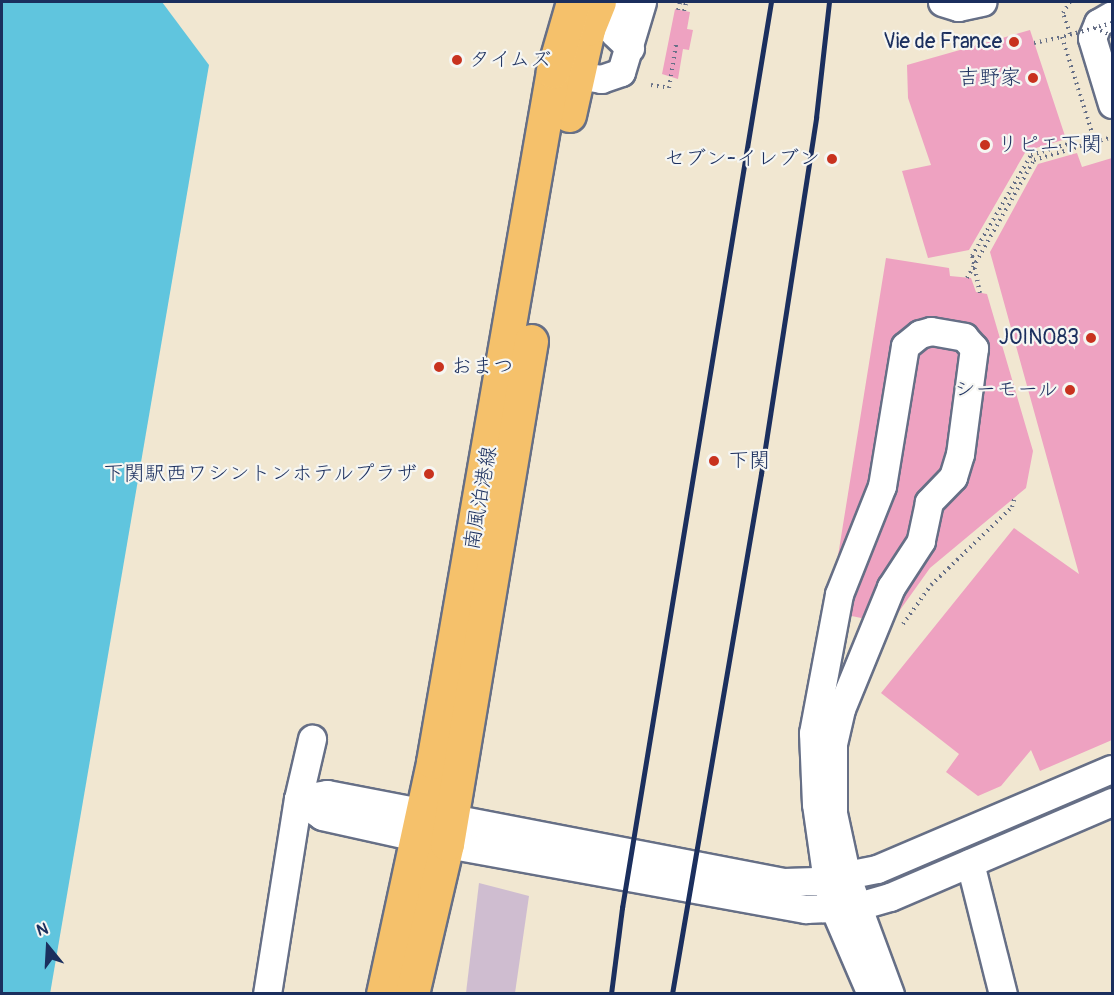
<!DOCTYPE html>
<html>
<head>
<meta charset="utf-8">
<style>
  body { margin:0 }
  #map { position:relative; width:1114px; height:995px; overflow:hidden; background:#f1e7d1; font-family:Pangolin,"Klee One",sans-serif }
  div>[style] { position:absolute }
  .industrial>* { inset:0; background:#cfbdd0 }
  .water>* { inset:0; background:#60c5de }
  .building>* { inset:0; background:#eea2c1 }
  .path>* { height:4px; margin-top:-2px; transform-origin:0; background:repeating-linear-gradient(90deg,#666f86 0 1.5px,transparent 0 6px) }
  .roads { filter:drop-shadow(2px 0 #666f86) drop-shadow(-2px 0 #666f86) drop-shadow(0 2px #666f86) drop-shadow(0 -2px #666f86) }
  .minor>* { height:27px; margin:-13.5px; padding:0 13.5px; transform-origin:13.5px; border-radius:13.5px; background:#fff }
  .major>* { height:33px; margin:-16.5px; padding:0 16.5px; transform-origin:16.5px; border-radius:16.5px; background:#f5c16b }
  .rail>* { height:4.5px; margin:-2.25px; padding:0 2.25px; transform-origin:2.25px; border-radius:2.25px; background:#1b2f5e }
  .path-bridge>* { height:4px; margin-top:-2px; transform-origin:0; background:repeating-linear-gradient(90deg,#666f86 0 1.5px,transparent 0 6px) }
  .dots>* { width:16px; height:16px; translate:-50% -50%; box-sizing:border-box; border:3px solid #f6f6f2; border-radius:50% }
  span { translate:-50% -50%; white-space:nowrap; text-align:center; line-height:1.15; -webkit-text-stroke:4.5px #f6f6f2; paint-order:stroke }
  .poi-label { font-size:21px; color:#1b2f5e }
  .right { translate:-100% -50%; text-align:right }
  .left { translate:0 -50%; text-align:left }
  .street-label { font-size:21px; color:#1b2f5e }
  .frame { position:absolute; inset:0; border:3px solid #1b2f5e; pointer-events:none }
  .north { position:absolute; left:18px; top:917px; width:60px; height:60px; -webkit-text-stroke:4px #f6f6f2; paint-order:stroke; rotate:342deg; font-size:16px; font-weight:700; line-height:24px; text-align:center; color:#1b2f5e }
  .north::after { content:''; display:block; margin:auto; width:21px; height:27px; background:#1b2f5e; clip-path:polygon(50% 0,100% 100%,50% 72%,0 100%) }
</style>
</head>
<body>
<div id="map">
  <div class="industrial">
    <i style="clip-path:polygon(479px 883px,529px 896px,515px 993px,466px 993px)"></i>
  </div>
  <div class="water">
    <i style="clip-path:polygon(2px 2px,162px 2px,209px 65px,50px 994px,2px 993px)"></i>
  </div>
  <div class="building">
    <i style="clip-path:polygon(675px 9px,690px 12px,687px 29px,693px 30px,689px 50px,683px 49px,678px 79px,662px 74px)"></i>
    <i style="clip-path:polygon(1030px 30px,1066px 139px,1026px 151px,969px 250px,928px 258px,902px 171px,931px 165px,908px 98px,907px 65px)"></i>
    <i style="clip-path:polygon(1077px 153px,1082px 167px,1112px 158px,1112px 740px,1040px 771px,1031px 750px,1001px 786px,978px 796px,946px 772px,959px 754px,881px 693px,1014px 528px,1079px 574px,990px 252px,1038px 164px)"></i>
    <i style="clip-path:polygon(886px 258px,949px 268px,950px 276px,971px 278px,976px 292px,987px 294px,1033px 451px,1026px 488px,930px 568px,890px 624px,842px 614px,832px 593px)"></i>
  </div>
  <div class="path">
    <i style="left:678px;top:10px;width:8px;rotate:-76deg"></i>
    <i style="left:684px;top:11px;width:9px;rotate:-77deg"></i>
    <i style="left:1070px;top:34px;width:22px;rotate:-108deg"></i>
    <i style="left:1063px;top:13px;width:13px;rotate:-58deg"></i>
    <i style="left:1034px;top:43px;width:29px;rotate:-12deg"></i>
    <i style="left:651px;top:85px;width:18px;rotate:9deg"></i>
    <i style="left:669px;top:88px;width:44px;rotate:-80.8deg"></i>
    <i style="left:980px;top:293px;width:38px;rotate:-102deg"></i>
    <i style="left:972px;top:256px;width:117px;rotate:-59.7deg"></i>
    <i style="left:1031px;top:155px;width:42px;rotate:-16.7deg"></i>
    <i style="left:903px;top:624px;width:48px;rotate:-54.3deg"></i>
    <i style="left:931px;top:585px;width:112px;rotate:-43.9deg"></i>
    <i style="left:1012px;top:507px;width:11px;rotate:-75deg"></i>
  </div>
  <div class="roads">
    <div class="minor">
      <i style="left:623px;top:2px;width:32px;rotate:106deg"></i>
      <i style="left:614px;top:33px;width:22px;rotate:43deg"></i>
      <i style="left:942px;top:2px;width:17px;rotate:17deg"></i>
      <i style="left:958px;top:7px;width:25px;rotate:-12deg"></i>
      <i style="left:1112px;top:15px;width:16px;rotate:150deg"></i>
      <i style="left:1098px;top:23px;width:16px;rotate:112deg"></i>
      <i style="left:1092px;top:38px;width:69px;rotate:73.1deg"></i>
      <i style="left:558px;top:72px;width:44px;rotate:9.2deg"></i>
      <i style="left:601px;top:79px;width:21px;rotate:-19deg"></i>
      <i style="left:621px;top:72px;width:73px;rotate:-73.3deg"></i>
      <i style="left:298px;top:799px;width:29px;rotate:35deg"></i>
      <i style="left:322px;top:816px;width:128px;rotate:12.6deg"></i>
      <i style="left:447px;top:844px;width:365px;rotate:10.3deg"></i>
      <i style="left:806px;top:909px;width:49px;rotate:-2.3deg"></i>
      <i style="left:855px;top:907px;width:36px;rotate:-16deg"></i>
      <i style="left:890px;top:897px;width:241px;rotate:-23.2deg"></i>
      <i style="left:298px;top:799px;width:29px;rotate:-10deg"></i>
      <i style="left:327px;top:794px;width:465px;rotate:10.9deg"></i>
      <i style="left:784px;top:882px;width:32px;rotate:-2deg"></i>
      <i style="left:816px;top:881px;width:62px;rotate:-11.1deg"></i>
      <i style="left:877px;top:869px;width:255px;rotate:-23.1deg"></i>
      <i style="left:970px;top:863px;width:135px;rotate:75.9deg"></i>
      <i style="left:267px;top:994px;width:197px;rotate:-81deg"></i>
      <i style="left:298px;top:799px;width:62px;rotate:-76.9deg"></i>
      <i style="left:871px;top:994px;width:94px;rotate:-113.3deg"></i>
      <i style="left:834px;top:908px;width:28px;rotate:-105deg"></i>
      <i style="left:827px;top:881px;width:78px;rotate:-98.1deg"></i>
      <i style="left:816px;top:804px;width:71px;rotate:-92.4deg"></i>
      <i style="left:813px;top:733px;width:141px;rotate:-79.4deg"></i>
      <i style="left:839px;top:594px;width:116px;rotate:-68.3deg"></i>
      <i style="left:882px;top:486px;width:142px;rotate:-80.7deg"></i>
      <i style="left:905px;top:346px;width:19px;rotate:-39deg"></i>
      <i style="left:920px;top:334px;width:11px;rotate:-15deg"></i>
      <i style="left:931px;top:331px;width:34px;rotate:10deg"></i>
      <i style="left:964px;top:337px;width:15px;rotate:48deg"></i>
      <i style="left:974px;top:348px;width:107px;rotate:97.5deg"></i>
      <i style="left:960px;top:454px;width:24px;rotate:107deg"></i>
      <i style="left:953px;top:477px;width:35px;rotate:134deg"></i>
      <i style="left:929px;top:502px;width:40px;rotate:102deg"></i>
      <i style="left:921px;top:541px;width:55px;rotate:123.1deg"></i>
      <i style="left:891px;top:587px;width:132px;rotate:112.3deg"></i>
      <i style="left:841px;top:709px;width:35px;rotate:103deg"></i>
      <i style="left:833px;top:743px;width:70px;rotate:90deg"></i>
      <i style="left:833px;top:813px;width:66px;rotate:77.8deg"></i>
      <i style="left:847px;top:878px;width:124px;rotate:69.7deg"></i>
    </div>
    <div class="major">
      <i style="left:569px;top:115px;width:88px;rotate:-77.5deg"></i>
      <i style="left:588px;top:29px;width:29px;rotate:-68deg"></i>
      <i style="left:383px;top:994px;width:237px;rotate:-77.8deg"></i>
      <i style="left:433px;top:762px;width:701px;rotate:-80.15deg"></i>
      <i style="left:553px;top:71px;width:72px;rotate:-73.8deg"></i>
      <i style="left:412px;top:994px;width:154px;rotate:-76.9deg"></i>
      <i style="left:447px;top:844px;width:510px;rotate:-80.52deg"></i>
    </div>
  </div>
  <div class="rail">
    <i style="left:611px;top:994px;width:87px;rotate:-82.7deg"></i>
    <i style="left:622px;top:908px;width:918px;rotate:-80.66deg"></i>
    <i style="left:672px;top:994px;width:528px;rotate:-80.29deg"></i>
    <i style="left:761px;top:474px;width:360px;rotate:-81.2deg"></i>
    <i style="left:816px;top:118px;width:117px;rotate:-83.6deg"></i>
  </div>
  <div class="path-bridge">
    <i style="left:1112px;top:23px;width:52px;rotate:164.4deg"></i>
    <i style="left:1062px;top:37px;width:110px;rotate:72.6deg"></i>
    <i style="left:1095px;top:142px;width:18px;rotate:-16deg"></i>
    <i style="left:1095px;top:28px;width:19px;rotate:25deg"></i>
    <i style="left:967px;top:278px;width:136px;rotate:-60.4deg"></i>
    <i style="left:1034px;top:160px;width:64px;rotate:-16.4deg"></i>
  </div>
  <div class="dots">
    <i style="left:1014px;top:42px;background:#c8321e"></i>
    <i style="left:457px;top:60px;background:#c8321e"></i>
    <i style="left:1033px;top:78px;background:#c8321e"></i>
    <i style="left:985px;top:145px;background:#c8321e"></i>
    <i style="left:832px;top:159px;background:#c8321e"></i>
    <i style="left:1091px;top:338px;background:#c8321e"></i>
    <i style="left:439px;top:367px;background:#c8321e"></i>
    <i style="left:1070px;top:390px;background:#c8321e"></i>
    <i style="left:714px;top:461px;background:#c8321e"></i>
    <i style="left:429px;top:474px;background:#c8321e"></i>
  </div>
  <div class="poi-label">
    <span class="right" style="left:1002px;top:42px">Vie de France</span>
    <span class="left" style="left:469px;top:60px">タイムズ</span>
    <span class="right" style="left:1021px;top:78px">吉野家</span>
    <span class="left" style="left:997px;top:145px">リピエ下関</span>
    <span class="right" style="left:820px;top:159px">セブン-イレブン</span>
    <span class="right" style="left:1079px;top:338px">JOIN083</span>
    <span class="left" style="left:451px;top:367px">おまつ</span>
    <span class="right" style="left:1058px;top:390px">シーモール</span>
    <span class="left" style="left:728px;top:461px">下関</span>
    <span class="right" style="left:417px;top:474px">下関駅西ワシントンホテルプラザ</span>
  </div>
  <div class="street-label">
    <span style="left:481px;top:498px;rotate:-80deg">南風泊港線</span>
  </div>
  <div class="frame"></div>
  <div class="north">N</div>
</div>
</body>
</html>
